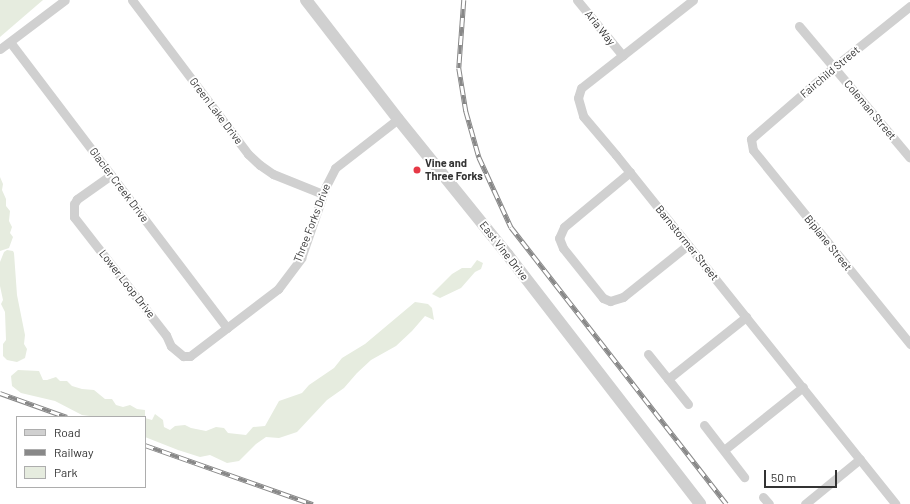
<!DOCTYPE html>
<html>
<head>
<meta charset="utf-8">
<style>
  body { margin:0 }
  #map { position:relative; width:910px; height:504px; overflow:hidden; background:#fff; font-family:Barlow,sans-serif }
  div>[style] { position:absolute }
  .green>* { inset:0; background:#e6ecdf }
  .minor>* { height:9px; margin:-4.5px; padding:0 4.5px; transform-origin:4.5px; border-radius:4.5px; background:#d0d0d0 }
  .tertiary>* { height:12px; margin:-6px; padding:0 6px; transform-origin:6px; border-radius:6px; background:#d0d0d0 }
  .rail>* { height:4.5px; margin-top:-2.25px; transform-origin:0; background:repeating-linear-gradient(90deg,#fff 0 9px,#888 0 18px); box-sizing:border-box; border-block:1px solid #888 }
  .dots>* { width:11px; height:11px; translate:-50% -50%; box-sizing:border-box; border:2px solid #fff; border-radius:50% }
  span { translate:-50% -50%; white-space:nowrap; text-align:center; line-height:1.15; -webkit-text-stroke:4px #fff; paint-order:stroke }
  .street-label { font-size:11px; color:#333 }
  .poi-label { font-size:11px; color:#333; font-weight:700 }
  .left { translate:0 -50%; text-align:left }
  .legend { position:absolute; left:16px; top:416px; width:130px; height:72px; box-sizing:border-box; background:#fff; border:1px solid #adadad; margin:0; padding:5px 7px; list-style:none; font-size:12px; color:#333 }
  .legend li { display:flex; align-items:center; gap:8px; height:20px }
  .legend b { width:20px; border:1px solid #adadad }
  .scale { position:absolute; left:764px; top:470px; width:73px; height:18px; box-sizing:border-box; border:2px solid #333; border-top:0; padding-left:5px; font-size:12px; line-height:14px; white-space:nowrap; color:#333; -webkit-text-stroke:3px #fff; paint-order:stroke }
</style>
</head>
<body>
<div id="map">
  <div class="green">
    <i style="clip-path:polygon(0 0,43px 0,0 37px)"></i>
    <i style="clip-path:polygon(0 177px,3px 184px,2px 190px,6px 199px,6px 206px,10px 211px,9px 221px,12px 227px,10px 233px,13px 237px,9px 248px,0 251px)"></i>
    <i style="clip-path:polygon(7px 250px,13px 251px,14px 253px,17px 295px,25px 335px,24px 344px,27px 349px,25px 358px,17px 362px,7px 360px,3px 356px,3px 344px,6px 340px,5px 312px,1px 304px,3px 300px,0 286px,0 262px,4px 252px)"></i>
    <i style="clip-path:polygon(477px 260px,483px 263px,481px 269px,475px 272px,461px 288px,440px 298px,432px 294px,452px 274px,462px 268px,471px 268px)"></i>
    <i style="clip-path:polygon(415px 302px,428px 304px,432px 308px,434px 320px,425px 316px,412px 331px,396px 346px,371px 360px,357px 373px,344px 388px,327px 400px,297px 432px,279px 438px,266px 437px,256px 444px,239px 461px,227px 463px,210px 455px,200px 457px,178px 450px,145px 437px,145px 418px,152px 420px,155px 414px,163px 420px,164px 427px,170px 430px,175px 426px,185px 425px,191px 428px,206px 431px,216px 427px,224px 428px,228px 433px,246px 435px,253px 427px,265px 426px,279px 401px,302px 393px,309px 385px,334px 368px,342px 358px,365px 344px)"></i>
    <i style="clip-path:polygon(18px 370px,39px 371px,43px 380px,47px 380px,56px 377px,60px 381px,67px 381px,72px 386px,82px 389px,94px 390px,105px 399px,112px 399px,116px 405px,123px 407px,130px 405px,137px 409px,145px 410px,145px 417px,97px 417px,82px 415px,55px 401px,21px 393px,12px 386px,11px 376px)"></i>
  </div>
  <div class="minor">
    <i style="left:132px;top:0;width:193px;rotate:53deg"></i>
    <i style="left:248px;top:154px;width:16px;rotate:43deg"></i>
    <i style="left:260px;top:165px;width:16px;rotate:35deg"></i>
    <i style="left:273px;top:174px;width:54px;rotate:21.8deg"></i>
    <i style="left:577px;top:0;width:72px;rotate:50.6deg"></i>
    <i style="left:693px;top:0;width:142px;rotate:141.8deg"></i>
    <i style="left:581px;top:88px;width:10px;rotate:107deg"></i>
    <i style="left:578px;top:98px;width:19px;rotate:74deg"></i>
    <i style="left:583px;top:116px;width:51px;rotate:49.8deg"></i>
    <i style="left:616px;top:155px;width:447px;rotate:51.3deg"></i>
    <i style="left:910px;top:6px;width:97px;rotate:141.2deg"></i>
    <i style="left:834px;top:67px;width:110px;rotate:139.1deg"></i>
    <i style="left:751px;top:139px;width:11px;rotate:80deg"></i>
    <i style="left:753px;top:150px;width:250px;rotate:51deg"></i>
    <i style="left:799px;top:26px;width:172px;rotate:49.9deg"></i>
    <i style="left:10px;top:42px;width:359px;rotate:52.8deg"></i>
    <i style="left:0;top:49px;width:81px;rotate:-37deg"></i>
    <i style="left:630px;top:172px;width:86px;rotate:140.2deg"></i>
    <i style="left:564px;top:227px;width:12px;rotate:114deg"></i>
    <i style="left:559px;top:238px;width:11px;rotate:68deg"></i>
    <i style="left:563px;top:248px;width:64px;rotate:51.3deg"></i>
    <i style="left:603px;top:298px;width:8px;rotate:23deg"></i>
    <i style="left:610px;top:301px;width:14px;rotate:-17deg"></i>
    <i style="left:623px;top:297px;width:83px;rotate:-38.7deg"></i>
    <i style="left:111px;top:175px;width:42px;rotate:144.8deg"></i>
    <i style="left:77px;top:199px;width:6px;rotate:121deg"></i>
    <i style="left:74px;top:204px;width:13px;rotate:90deg"></i>
    <i style="left:74px;top:217px;width:150px;rotate:52.1deg"></i>
    <i style="left:166px;top:335px;width:12px;rotate:66deg"></i>
    <i style="left:171px;top:346px;width:16px;rotate:40deg"></i>
    <i style="left:183px;top:356px;width:7px"></i>
    <i style="left:190px;top:356px;width:111px;rotate:-37.3deg"></i>
    <i style="left:278px;top:289px;width:39px;rotate:-53deg"></i>
    <i style="left:301px;top:258px;width:76px;rotate:-70.9deg"></i>
    <i style="left:326px;top:186px;width:20px;rotate:-63deg"></i>
    <i style="left:335px;top:168px;width:80px;rotate:-37.9deg"></i>
    <i style="left:648px;top:354px;width:64px;rotate:51.3deg"></i>
    <i style="left:668px;top:379px;width:100px;rotate:-38.5deg"></i>
    <i style="left:704px;top:425px;width:66px;rotate:52.4deg"></i>
    <i style="left:724px;top:450px;width:101px;rotate:-38.6deg"></i>
    <i style="left:763px;top:497px;width:9px;rotate:49deg"></i>
    <i style="left:805px;top:504px;width:71px;rotate:-39.3deg"></i>
  </div>
  <div class="tertiary">
    <i style="left:306px;top:0;width:150px;rotate:52.3deg"></i>
    <i style="left:398px;top:119px;width:174px;rotate:51.1deg"></i>
    <i style="left:507px;top:254px;width:316px;rotate:52.3deg"></i>
  </div>
  <div class="rail">
    <i style="left:464px;top:0;width:68px;rotate:94.2deg"></i>
    <i style="left:459px;top:68px;width:44px;rotate:80.8deg"></i>
    <i style="left:466px;top:111px;width:48px;rotate:74.2deg"></i>
    <i style="left:479px;top:157px;width:77px;rotate:65.4deg"></i>
    <i style="left:511px;top:227px;width:351px;rotate:52.1deg"></i>
    <i style="left:0;top:393px;width:71px;rotate:19.7deg"></i>
    <i style="left:145px;top:445px;width:178px;rotate:19.4deg"></i>
  </div>
  <div class="dots">
    <i style="left:417px;top:170px;background:#e63946"></i>
  </div>
  <div class="street-label">
    <span style="left:600px;top:28px;rotate:51deg">Aria Way</span>
    <span style="left:830px;top:72px;rotate:-40deg">Fairchild Street</span>
    <span style="left:870px;top:110px;rotate:50deg">Coleman Street</span>
    <span style="left:216px;top:111px;rotate:53deg">Green Lake Drive</span>
    <span style="left:119px;top:185px;rotate:53deg">Glacier Creek Drive</span>
    <span style="left:312px;top:223px;rotate:-69deg">Three Forks Drive</span>
    <span style="left:687px;top:243px;rotate:51deg">Barnstormer Street</span>
    <span style="left:828px;top:243px;rotate:51deg">Biplane Street</span>
    <span style="left:504px;top:251px;rotate:52deg">East Vine Drive</span>
    <span style="left:127px;top:284px;rotate:52deg">Lower Loop Drive</span>
  </div>
  <div class="poi-label">
    <span class="left" style="left:425px;top:170px">Vine and<br>Three Forks</span>
  </div>
  <ul class="legend">
  <li><b style="height:5px;background:#d0d0d0"></b>Road</li>
  <li><b style="height:5px;background:#888"></b>Railway</li>
  <li><b style="height:11px;background:#e6ecdf"></b>Park</li>
  </ul>
  <div class="scale">50 m</div>
</div>
</body>
</html>
